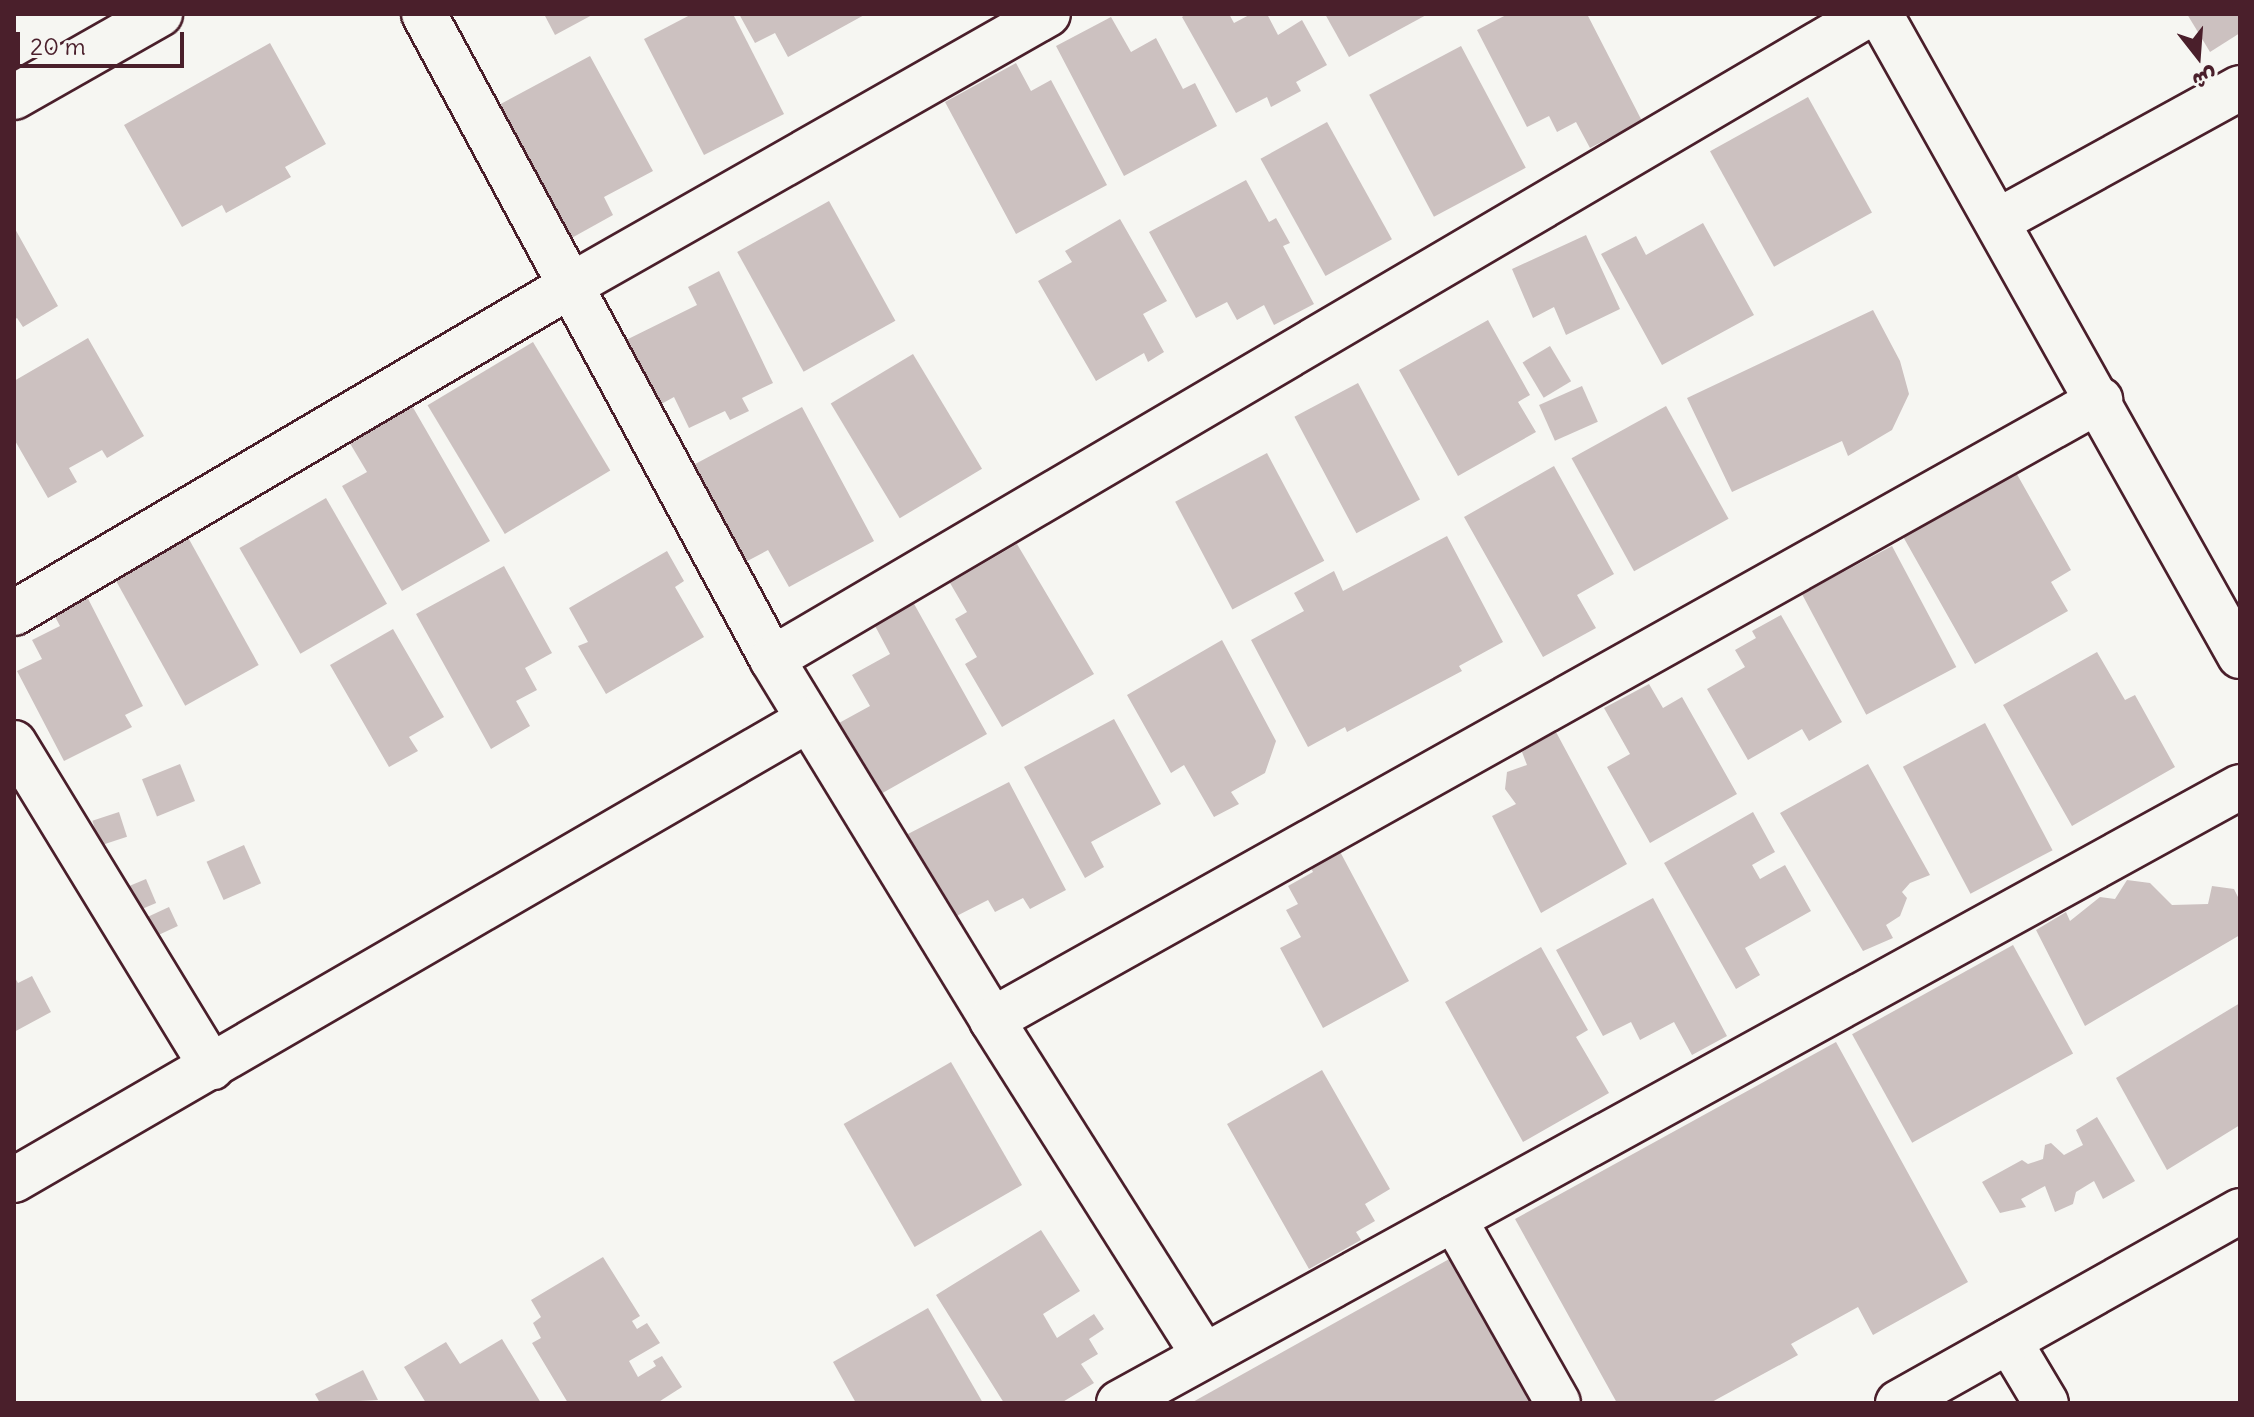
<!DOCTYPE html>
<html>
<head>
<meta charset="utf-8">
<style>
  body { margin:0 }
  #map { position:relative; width:2254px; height:1417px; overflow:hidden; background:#f6f6f2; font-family:Delius,"Playpen Sans Arabic",sans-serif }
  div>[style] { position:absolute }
  .building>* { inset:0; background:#ccc1c0; transform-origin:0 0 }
  .roads { filter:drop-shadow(2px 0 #4a1f2b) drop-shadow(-2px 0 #4a1f2b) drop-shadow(0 2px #4a1f2b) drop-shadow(0 -2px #4a1f2b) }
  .minor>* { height:44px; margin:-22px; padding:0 22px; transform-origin:22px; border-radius:22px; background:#f6f6f2 }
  span { translate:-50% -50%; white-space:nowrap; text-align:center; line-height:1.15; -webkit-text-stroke:8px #f6f6f2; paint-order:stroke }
  .frame { position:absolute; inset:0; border:16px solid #4a1f2b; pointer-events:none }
  .north { position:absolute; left:2158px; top:16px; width:80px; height:80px; -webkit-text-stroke:6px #f6f6f2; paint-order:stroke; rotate:163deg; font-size:22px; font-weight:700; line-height:32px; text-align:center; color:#4a1f2b }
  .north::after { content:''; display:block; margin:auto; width:28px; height:36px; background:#4a1f2b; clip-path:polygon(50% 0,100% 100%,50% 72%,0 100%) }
  .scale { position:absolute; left:16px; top:32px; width:168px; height:36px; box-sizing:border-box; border:4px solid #4a1f2b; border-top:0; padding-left:10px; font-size:24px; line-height:28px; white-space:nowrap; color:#4a1f2b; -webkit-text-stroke:6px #f6f6f2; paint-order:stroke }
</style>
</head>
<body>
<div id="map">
  <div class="building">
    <i style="clip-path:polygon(544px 14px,594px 14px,555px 35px)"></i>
    <i style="clip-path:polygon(692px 14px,733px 14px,784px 114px,704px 155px,644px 39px)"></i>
    <i style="clip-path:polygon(739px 14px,866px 14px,788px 57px,775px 33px,755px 43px)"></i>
    <i style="clip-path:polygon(1186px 14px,1229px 14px,1234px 23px,1251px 14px,1267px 14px,1278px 35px,1302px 20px,1327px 65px,1296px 82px,1301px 91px,1271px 107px,1267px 97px,1236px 113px,1182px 17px)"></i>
    <i style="clip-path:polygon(1325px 14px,1428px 14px,1349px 57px)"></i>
    <i style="clip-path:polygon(1508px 14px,1587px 14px,1642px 121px,1590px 148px,1576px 122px,1557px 132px,1549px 116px,1527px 127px,1477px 30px)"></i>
    <i style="clip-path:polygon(2187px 14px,2240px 14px,2240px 33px,2210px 52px)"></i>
    <i style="clip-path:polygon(1111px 17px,1131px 52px,1156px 38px,1183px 89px,1195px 83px,1217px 126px,1124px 176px,1056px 46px)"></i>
    <i style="clip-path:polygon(270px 43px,326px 144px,285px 167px,291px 177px,226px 213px,222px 205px,182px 227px,124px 125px)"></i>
    <i style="left:1461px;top:46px;width:138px;height:104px;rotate:62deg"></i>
    <i style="clip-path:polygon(590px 56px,653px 171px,604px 197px,613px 215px,568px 240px,495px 107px)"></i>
    <i style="clip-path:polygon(1016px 63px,1031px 91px,1051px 80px,1107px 185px,1016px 234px,945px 102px)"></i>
    <i style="left:1808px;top:97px;width:132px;height:112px;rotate:61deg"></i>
    <i style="left:1327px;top:122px;width:134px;height:76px;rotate:61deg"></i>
    <i style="clip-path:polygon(1246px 180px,1269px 222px,1276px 218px,1290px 243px,1283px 246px,1314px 304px,1274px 325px,1264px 305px,1237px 320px,1227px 302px,1196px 318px,1149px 232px)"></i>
    <i style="left:829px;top:201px;width:137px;height:105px;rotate:61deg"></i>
    <i style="clip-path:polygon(1120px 219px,1167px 301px,1143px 314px,1164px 352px,1148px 362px,1144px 353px,1096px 381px,1038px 281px,1072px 262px,1065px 251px)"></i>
    <i style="clip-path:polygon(1703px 223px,1754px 315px,1662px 365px,1601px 254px,1636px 236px,1646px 255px)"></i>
    <i style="clip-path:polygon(14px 227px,58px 306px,23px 327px,17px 318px,14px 320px)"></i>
    <i style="clip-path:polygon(1586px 235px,1620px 309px,1566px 335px,1554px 307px,1533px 318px,1512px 269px)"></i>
    <i style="clip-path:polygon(719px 271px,773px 383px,742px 398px,749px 411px,730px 420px,725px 411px,689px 428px,674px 397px,654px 408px,622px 342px,697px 305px,688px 287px)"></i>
    <i style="clip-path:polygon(1873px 310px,1900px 361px,1909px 394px,1892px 430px,1848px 456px,1842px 441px,1732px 492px,1687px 398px)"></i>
    <i style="clip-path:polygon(1488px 320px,1530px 395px,1518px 402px,1536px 432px,1458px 476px,1399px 370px)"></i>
    <i style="clip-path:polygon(88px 338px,144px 436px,107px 458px,102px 450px,69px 468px,77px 482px,48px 498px,14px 439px,14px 381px)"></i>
    <i style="left:533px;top:342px;width:150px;height:123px;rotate:59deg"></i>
    <i style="left:1550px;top:346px;width:41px;height:32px;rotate:59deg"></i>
    <i style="left:913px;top:354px;width:134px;height:96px;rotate:59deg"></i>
    <i style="left:1358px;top:383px;width:132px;height:72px;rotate:62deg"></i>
    <i style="left:1582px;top:386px;width:39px;height:47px;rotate:66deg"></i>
    <i style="clip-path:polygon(411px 404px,490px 541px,402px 591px,342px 486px,367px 472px,348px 440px)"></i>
    <i style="left:1666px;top:406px;width:129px;height:108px;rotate:61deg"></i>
    <i style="clip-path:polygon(802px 407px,874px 541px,789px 587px,768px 550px,736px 567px,684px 470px)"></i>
    <i style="left:1267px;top:453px;width:122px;height:104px;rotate:62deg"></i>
    <i style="clip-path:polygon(1554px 466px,1614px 574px,1577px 595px,1596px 628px,1543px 657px,1464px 517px)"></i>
    <i style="clip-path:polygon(2014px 469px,2071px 570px,2051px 582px,2068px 611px,1975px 664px,1901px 533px)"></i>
    <i style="left:326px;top:498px;width:122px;height:100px;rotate:60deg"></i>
    <i style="left:185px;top:532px;width:152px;height:84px;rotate:61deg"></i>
    <i style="clip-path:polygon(1447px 536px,1503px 642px,1459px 666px,1462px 671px,1347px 732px,1345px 727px,1308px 747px,1251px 640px,1304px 611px,1294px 593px,1334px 571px,1343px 591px)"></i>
    <i style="clip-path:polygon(1017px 544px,1094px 674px,1002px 727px,965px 664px,977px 657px,955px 619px,967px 612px,950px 583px)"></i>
    <i style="left:1892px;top:546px;width:137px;height:102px;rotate:62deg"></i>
    <i style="clip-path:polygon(667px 551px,684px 581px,675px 587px,704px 637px,606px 694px,578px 646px,588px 642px,569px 608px)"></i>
    <i style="clip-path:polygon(504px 566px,552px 653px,525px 668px,537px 690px,516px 701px,530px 726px,491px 749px,416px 614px)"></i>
    <i style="clip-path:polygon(80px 583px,143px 706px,125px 715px,132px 727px,64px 761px,17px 671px,42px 659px,32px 640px,60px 626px,46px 600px)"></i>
    <i style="clip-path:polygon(913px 602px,987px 734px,879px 795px,839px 723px,870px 706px,852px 675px,890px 654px,874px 624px)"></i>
    <i style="clip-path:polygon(1781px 615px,1842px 722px,1809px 741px,1802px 729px,1748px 760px,1707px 689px,1745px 667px,1735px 650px,1756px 638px,1752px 631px)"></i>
    <i style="clip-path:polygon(393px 629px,444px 717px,409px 737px,418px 751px,389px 767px,330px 665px)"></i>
    <i style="clip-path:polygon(1222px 640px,1276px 741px,1265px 773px,1231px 792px,1239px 804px,1214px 817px,1184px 765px,1171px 773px,1127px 695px)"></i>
    <i style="clip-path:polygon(2097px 652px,2125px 700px,2135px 695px,2175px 767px,2072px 826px,2003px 705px)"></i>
    <i style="clip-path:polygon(1649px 684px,1663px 708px,1682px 697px,1737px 794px,1650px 843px,1607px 767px,1630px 754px,1604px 708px)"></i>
    <i style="clip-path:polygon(1114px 719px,1161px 804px,1091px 842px,1104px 867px,1085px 878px,1024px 767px)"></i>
    <i style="left:1985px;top:723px;width:144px;height:93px;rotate:62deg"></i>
    <i style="clip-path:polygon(1556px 732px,1627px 864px,1541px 913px,1492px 816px,1516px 804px,1505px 789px,1507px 772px,1527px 765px,1522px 752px)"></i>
    <i style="left:180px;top:764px;width:40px;height:41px;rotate:68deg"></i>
    <i style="clip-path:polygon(1868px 764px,1930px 875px,1910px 883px,1902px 892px,1907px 898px,1900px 916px,1886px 925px,1893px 938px,1863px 951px,1780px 813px)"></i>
    <i style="clip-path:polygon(1009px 782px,1066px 890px,1030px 909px,1023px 898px,995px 912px,988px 900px,933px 928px,904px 836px)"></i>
    <i style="left:119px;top:812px;width:26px;height:28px;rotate:72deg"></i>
    <i style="clip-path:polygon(1753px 812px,1775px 852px,1752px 865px,1760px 879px,1785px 865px,1811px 911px,1745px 948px,1760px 975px,1736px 989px,1664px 863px)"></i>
    <i style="left:244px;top:845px;width:42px;height:41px;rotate:66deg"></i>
    <i style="clip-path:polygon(1337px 846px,1409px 981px,1323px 1028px,1280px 948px,1301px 937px,1286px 910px,1298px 904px,1288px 886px,1313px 872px,1308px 862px)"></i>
    <i style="left:146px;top:879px;width:26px;height:22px;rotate:67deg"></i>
    <i style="clip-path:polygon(2127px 880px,2150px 883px,2172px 905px,2208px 904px,2212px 886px,2234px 889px,2240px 901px,2240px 935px,2085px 1026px,2036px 930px,2066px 912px,2070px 921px,2100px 897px,2115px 899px)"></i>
    <i style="clip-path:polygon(1653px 898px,1727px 1036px,1692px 1055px,1674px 1022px,1640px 1040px,1631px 1022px,1603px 1036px,1556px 950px)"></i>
    <i style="left:169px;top:907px;width:21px;height:25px;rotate:65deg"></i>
    <i style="left:2013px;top:945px;width:124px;height:184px;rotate:61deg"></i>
    <i style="clip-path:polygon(1541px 947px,1588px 1030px,1576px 1037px,1609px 1093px,1523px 1142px,1445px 1002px)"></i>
    <i style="clip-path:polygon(14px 976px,18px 983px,32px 976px,51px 1012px,14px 1032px)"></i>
    <i style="clip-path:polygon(2240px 1003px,2240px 1125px,2167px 1170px,2116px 1078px)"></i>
    <i style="clip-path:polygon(1836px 1042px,1968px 1282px,1873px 1335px,1858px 1307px,1791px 1344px,1798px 1355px,1710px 1403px,1617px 1403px,1515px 1219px)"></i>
    <i style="left:951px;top:1062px;width:142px;height:124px;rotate:60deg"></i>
    <i style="clip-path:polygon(1322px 1070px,1390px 1189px,1365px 1204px,1375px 1221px,1356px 1232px,1361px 1240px,1309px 1269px,1227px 1124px)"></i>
    <i style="clip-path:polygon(2097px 1117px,2135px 1181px,2103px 1199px,2094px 1181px,2076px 1192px,2073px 1204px,2055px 1212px,2045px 1186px,2021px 1199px,2026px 1207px,2000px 1213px,1982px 1182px,2022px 1160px,2028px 1164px,2043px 1159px,2045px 1145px,2051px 1143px,2064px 1155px,2083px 1145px,2076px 1130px)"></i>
    <i style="clip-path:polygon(1041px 1230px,1080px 1291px,1043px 1314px,1057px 1338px,1094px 1314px,1104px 1329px,1089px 1339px,1098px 1354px,1081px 1364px,1094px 1383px,1061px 1403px,1004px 1403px,936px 1295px)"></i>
    <i style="clip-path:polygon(603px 1257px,640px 1316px,632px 1321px,637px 1329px,647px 1323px,660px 1343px,629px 1361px,638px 1377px,656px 1366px,653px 1361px,662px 1356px,682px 1387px,657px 1403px,568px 1403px,532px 1343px,541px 1338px,533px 1323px,541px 1317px,531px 1300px)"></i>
    <i style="clip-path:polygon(1451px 1258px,1532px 1403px,1191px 1403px)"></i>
    <i style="clip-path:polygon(928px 1308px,983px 1403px,856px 1403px,833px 1362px)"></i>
    <i style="clip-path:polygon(502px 1339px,541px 1403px,426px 1403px,404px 1367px,446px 1342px,460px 1364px)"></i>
    <i style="clip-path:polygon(363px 1370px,378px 1400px,320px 1403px,315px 1394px)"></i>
  </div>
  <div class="roads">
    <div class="minor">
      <i style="left:424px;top:14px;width:733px;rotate:61.65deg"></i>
      <i style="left:772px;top:659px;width:423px;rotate:58.6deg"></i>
      <i style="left:992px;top:1020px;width:396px;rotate:57.7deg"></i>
      <i style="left:1880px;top:14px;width:736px;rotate:60.72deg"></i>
      <i style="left:14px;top:97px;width:168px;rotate:-29.6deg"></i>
      <i style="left:1998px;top:221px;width:276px;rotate:-28.8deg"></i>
      <i style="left:14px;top:613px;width:643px;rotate:-30.47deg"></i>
      <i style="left:568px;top:287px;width:552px;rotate:-29.63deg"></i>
      <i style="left:772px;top:659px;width:1273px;rotate:-30.45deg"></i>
      <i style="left:14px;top:743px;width:380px;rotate:58.6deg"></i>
      <i style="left:992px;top:1020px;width:1270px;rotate:-29.23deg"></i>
      <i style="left:14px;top:1180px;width:918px;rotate:-30.09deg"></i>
      <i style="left:1454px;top:1219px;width:211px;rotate:60.5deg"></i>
      <i style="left:2009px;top:1341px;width:72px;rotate:59.2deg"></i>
      <i style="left:1119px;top:1403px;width:1279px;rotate:-28.79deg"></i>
      <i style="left:1898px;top:1403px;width:392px;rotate:-29.3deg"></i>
    </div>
  </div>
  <div class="frame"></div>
  <div class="north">ش</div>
  <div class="scale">20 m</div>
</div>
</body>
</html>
